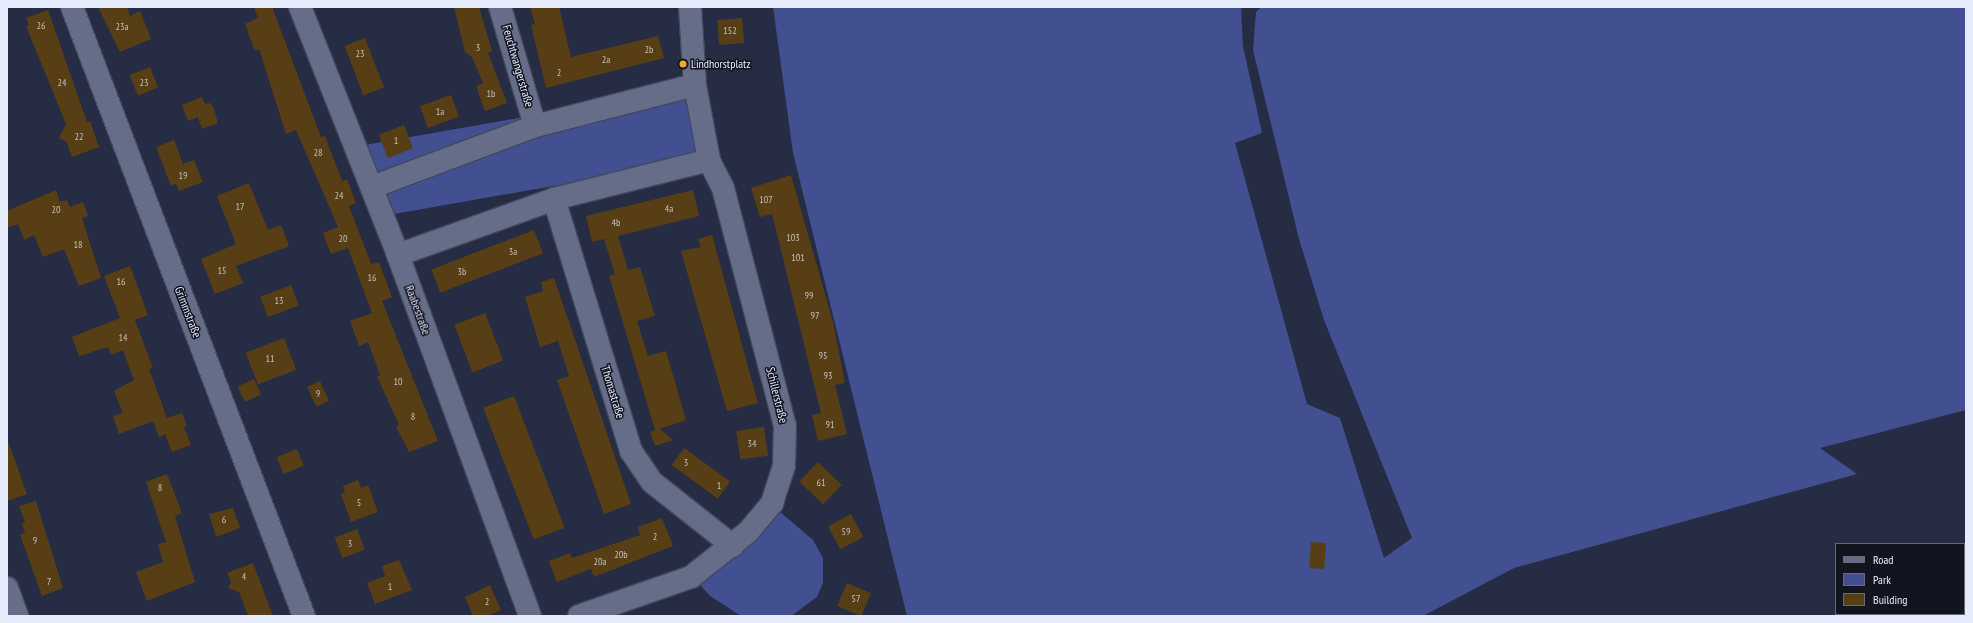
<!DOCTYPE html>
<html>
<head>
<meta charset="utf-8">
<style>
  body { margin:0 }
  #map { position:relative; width:1973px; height:623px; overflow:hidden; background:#262c44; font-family:"PT Sans Narrow",sans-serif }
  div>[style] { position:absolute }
  .green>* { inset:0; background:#424f90; transform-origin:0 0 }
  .building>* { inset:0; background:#583e14; transform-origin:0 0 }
  .roads { filter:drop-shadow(1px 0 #43485c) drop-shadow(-1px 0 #43485c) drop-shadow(0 1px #43485c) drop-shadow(0 -1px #43485c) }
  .minor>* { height:22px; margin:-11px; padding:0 11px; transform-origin:11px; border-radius:11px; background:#656d88 }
  .dots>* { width:11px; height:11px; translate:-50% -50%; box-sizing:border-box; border:2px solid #121520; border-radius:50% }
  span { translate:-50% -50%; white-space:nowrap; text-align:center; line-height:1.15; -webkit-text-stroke:3px #121520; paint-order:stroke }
  .number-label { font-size:10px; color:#c2c0c1 }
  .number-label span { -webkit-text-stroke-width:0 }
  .poi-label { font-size:12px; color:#e6ebfb }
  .left { translate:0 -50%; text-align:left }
  .street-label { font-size:12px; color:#e6ebfb }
  .frame { position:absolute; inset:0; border:8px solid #e6ebfb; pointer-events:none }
  .legend { position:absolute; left:1835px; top:543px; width:130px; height:72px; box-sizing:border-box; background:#121520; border:1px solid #676b78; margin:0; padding:5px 7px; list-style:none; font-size:12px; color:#e6ebfb }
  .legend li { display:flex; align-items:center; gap:8px; height:20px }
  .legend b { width:20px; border:1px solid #676b78 }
</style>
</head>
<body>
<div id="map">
  <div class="green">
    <i style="clip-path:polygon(773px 7px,1241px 7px,1243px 46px,1262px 133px,1235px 143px,1307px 404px,1340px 418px,1384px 558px,1412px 538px,1324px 320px,1299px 239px,1253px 50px,1256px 12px,1261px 7px,1966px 7px,1966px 410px,1820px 448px,1857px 474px,1514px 568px,1423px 616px,907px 616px,793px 153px)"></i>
    <i style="left:694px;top:87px;width:73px;height:336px;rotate:80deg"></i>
    <i style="clip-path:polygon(772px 505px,813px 540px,823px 558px,823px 583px,817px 597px,791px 616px,741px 616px,710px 596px,694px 578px)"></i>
  </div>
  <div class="building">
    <i style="clip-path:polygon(98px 7px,127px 7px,130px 16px,140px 11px,151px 39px,120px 52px)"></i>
    <i style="clip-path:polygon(254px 7px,272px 7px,321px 137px,325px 136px,342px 181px,347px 179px,356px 203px,349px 206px,371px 264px,379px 262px,388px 286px,392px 297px,382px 301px,438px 441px,409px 452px,396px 427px,399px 425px,377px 376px,380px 375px,368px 342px,359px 346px,350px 321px,372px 313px,348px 248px,331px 254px,323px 233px,338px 227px,296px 130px,286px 134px,259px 49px,255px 51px,245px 24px,258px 18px)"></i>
    <i style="clip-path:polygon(454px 7px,479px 7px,492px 51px,488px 53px,507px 103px,485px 111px,476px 86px,483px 83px,472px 57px,465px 52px)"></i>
    <i style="clip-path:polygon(530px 7px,559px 7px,571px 57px,658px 36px,664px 58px,546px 88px,531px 25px,535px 24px)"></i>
    <i style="clip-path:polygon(48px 10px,87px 122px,90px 121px,99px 147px,72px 157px,66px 141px,59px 138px,66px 124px,26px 26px,29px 25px,26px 18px)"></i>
    <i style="left:742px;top:18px;width:25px;height:25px;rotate:85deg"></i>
    <i style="left:365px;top:38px;width:53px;height:22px;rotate:69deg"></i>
    <i style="left:150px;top:67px;width:22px;height:22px;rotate:68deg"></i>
    <i style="left:451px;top:95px;width:23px;height:33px;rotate:70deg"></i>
    <i style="clip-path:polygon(202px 97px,205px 104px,210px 103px,214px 109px,218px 123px,202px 129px,198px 117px,188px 121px,182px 105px)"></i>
    <i style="left:404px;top:125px;width:25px;height:27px;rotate:69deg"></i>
    <i style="clip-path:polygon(174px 140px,183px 164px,194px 160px,203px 182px,179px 191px,176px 184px,171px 186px,156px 147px)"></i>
    <i style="clip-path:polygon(791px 175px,833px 322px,845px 383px,835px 385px,847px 434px,818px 441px,812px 415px,821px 413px,772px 214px,760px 217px,751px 188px)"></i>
    <i style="clip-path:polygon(249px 183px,268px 230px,281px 225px,289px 246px,236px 266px,243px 283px,215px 294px,201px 259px,236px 244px,217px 196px)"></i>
    <i style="clip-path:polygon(56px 190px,60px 202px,67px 200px,70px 207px,83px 202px,88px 216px,82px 218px,101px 278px,79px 286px,64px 249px,43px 257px,34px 235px,24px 240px,18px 224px,7px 228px,7px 211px)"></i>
    <i style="clip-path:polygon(693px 190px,699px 216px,618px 236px,628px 270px,640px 267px,655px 316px,637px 321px,648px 356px,666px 351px,686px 420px,660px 429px,673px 440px,655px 446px,650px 432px,655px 430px,609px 276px,615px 274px,604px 239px,592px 242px,586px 216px)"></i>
    <i style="left:534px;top:230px;width:25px;height:110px;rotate:69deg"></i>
    <i style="clip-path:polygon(712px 235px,758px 403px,727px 411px,681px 251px,701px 247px,698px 239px)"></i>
    <i style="clip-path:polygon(130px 266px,148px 315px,135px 320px,153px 368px,149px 369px,167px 418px,182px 413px,187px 426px,184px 427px,191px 445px,172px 452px,165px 434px,159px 437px,153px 421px,119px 434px,113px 416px,123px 413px,114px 391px,134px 380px,123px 350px,111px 355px,108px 347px,79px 356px,72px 337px,120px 318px,104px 276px)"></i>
    <i style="clip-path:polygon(554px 278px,631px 504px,604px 514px,557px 380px,569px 376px,558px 341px,540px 347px,525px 297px,543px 291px,541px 282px)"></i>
    <i style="left:291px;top:285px;width:22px;height:33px;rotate:69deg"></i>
    <i style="left:485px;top:313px;width:51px;height:33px;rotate:69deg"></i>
    <i style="left:284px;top:338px;width:34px;height:41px;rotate:69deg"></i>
    <i style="left:254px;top:379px;width:17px;height:18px;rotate:65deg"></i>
    <i style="left:320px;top:381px;width:22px;height:14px;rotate:66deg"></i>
    <i style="left:514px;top:396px;width:141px;height:33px;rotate:69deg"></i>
    <i style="left:764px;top:427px;width:29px;height:28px;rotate:82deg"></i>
    <i style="clip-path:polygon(9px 444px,27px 494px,7px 501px,7px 445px)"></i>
    <i style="left:684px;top:448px;width:57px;height:21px;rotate:36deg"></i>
    <i style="left:297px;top:449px;width:18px;height:22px;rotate:68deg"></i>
    <i style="left:818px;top:462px;width:33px;height:27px;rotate:44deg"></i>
    <i style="clip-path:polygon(167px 474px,182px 513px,175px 516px,195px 582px,147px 601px,136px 572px,163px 562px,158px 544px,166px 542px,146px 482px)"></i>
    <i style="clip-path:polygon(358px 480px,361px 488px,368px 485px,378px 512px,351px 522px,341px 494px,345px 492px,343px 486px)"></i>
    <i style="clip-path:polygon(36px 501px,63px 588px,42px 596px,20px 535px,25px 533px,22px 524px,25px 522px,19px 506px)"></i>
    <i style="clip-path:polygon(233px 508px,240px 528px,216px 537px,209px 514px)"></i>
    <i style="left:851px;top:514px;width:26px;height:26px;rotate:62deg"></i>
    <i style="clip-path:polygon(662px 518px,673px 546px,594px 577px,591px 569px,557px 582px,549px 561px,570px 553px,572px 558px,640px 535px,638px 527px)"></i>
    <i style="left:357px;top:529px;width:22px;height:24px;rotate:69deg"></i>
    <i style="left:1311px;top:542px;width:15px;height:26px;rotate:4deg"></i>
    <i style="clip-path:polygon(399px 560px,412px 590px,375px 604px,367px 583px,385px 576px,382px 566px)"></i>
    <i style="clip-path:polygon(253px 563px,267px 600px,273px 616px,248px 616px,239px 592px,228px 588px,231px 582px,227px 573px)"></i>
    <i style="left:847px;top:583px;width:26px;height:25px;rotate:23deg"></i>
    <i style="clip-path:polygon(490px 585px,501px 610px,487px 616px,473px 616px,465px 597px)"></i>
  </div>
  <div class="roads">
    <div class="minor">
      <i style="left:72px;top:7px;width:652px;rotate:69.15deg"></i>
      <i style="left:300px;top:7px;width:267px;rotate:68.4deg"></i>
      <i style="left:398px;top:255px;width:384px;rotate:69.9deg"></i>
      <i style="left:500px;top:7px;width:124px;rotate:73.6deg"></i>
      <i style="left:372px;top:187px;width:174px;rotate:-20.5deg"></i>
      <i style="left:535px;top:126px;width:165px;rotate:-14.4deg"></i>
      <i style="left:554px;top:199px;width:264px;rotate:73deg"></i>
      <i style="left:631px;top:451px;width:37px;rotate:56deg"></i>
      <i style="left:652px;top:482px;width:103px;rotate:38.3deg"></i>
      <i style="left:398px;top:255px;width:166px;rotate:-19.7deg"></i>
      <i style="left:554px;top:199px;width:160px;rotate:-14.1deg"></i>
      <i style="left:7px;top:588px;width:30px;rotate:70deg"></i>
      <i style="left:579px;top:616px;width:119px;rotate:-19.2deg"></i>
      <i style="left:691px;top:577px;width:73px;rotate:-38.3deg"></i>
      <i style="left:748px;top:532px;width:38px;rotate:-50deg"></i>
      <i style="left:772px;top:503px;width:39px;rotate:-72deg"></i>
      <i style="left:784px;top:466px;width:40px;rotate:-88.6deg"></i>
      <i style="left:785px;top:426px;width:246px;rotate:-104.6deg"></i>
      <i style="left:723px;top:188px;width:31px;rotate:-117deg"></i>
      <i style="left:709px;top:160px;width:76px;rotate:-100.6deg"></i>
      <i style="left:695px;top:85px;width:78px;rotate:-93.7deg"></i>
    </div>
  </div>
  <div class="dots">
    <i style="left:683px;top:64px;background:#eca93a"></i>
  </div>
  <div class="number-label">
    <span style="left:41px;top:26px">26</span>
    <span style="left:122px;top:27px">23a</span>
    <span style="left:730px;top:31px">152</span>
    <span style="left:478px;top:48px">3</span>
    <span style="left:649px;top:50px">2b</span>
    <span style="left:360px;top:54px">23</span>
    <span style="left:606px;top:60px">2a</span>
    <span style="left:559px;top:73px">2</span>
    <span style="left:62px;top:83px">24</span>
    <span style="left:144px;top:83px">23</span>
    <span style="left:491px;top:94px">1b</span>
    <span style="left:440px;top:112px">1a</span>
    <span style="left:79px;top:137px">22</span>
    <span style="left:396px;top:141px">1</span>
    <span style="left:318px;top:153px">28</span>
    <span style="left:183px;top:176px">19</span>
    <span style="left:339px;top:196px">24</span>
    <span style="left:766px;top:200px">107</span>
    <span style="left:240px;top:207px">17</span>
    <span style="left:669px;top:209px">4a</span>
    <span style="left:56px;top:210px">20</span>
    <span style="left:616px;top:223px">4b</span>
    <span style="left:793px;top:238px">103</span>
    <span style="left:343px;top:239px">20</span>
    <span style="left:78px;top:245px">18</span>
    <span style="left:513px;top:252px">3a</span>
    <span style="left:798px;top:258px">101</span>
    <span style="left:222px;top:271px">15</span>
    <span style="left:462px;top:272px">3b</span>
    <span style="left:372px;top:278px">16</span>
    <span style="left:121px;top:282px">16</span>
    <span style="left:809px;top:296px">99</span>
    <span style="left:279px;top:301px">13</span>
    <span style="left:815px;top:316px">97</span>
    <span style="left:123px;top:338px">14</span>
    <span style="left:823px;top:356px">95</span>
    <span style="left:270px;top:359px">11</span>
    <span style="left:828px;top:376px">93</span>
    <span style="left:398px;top:382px">10</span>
    <span style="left:318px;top:394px">9</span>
    <span style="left:413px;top:417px">8</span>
    <span style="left:830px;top:425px">91</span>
    <span style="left:752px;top:444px">34</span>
    <span style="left:686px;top:463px">3</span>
    <span style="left:821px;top:483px">61</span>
    <span style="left:719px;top:486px">1</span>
    <span style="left:160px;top:488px">8</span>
    <span style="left:359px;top:503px">5</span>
    <span style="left:224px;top:520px">6</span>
    <span style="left:846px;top:532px">59</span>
    <span style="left:655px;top:537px">2</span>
    <span style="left:35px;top:541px">9</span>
    <span style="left:350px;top:544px">3</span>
    <span style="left:621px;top:555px">20b</span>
    <span style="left:600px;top:562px">20a</span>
    <span style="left:244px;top:577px">4</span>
    <span style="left:49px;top:582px">7</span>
    <span style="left:390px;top:587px">1</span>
    <span style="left:856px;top:599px">57</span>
    <span style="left:487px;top:602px">2</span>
  </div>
  <div class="poi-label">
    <span class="left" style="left:691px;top:64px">Lindhorstplatz</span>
  </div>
  <div class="street-label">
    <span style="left:518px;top:66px;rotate:74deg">Feuchtwangerstraße</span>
    <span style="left:418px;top:310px;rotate:70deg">Raabestraße</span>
    <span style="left:188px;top:312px;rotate:69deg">Grimmstraße</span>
    <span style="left:613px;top:392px;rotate:73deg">Thomastraße</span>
    <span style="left:777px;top:395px;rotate:76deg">Schillerstraße</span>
  </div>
  <div class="frame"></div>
  <ul class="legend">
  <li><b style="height:5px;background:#656d88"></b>Road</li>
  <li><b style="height:11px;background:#424f90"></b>Park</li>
  <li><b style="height:11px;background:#583e14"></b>Building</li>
  </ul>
</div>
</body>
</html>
